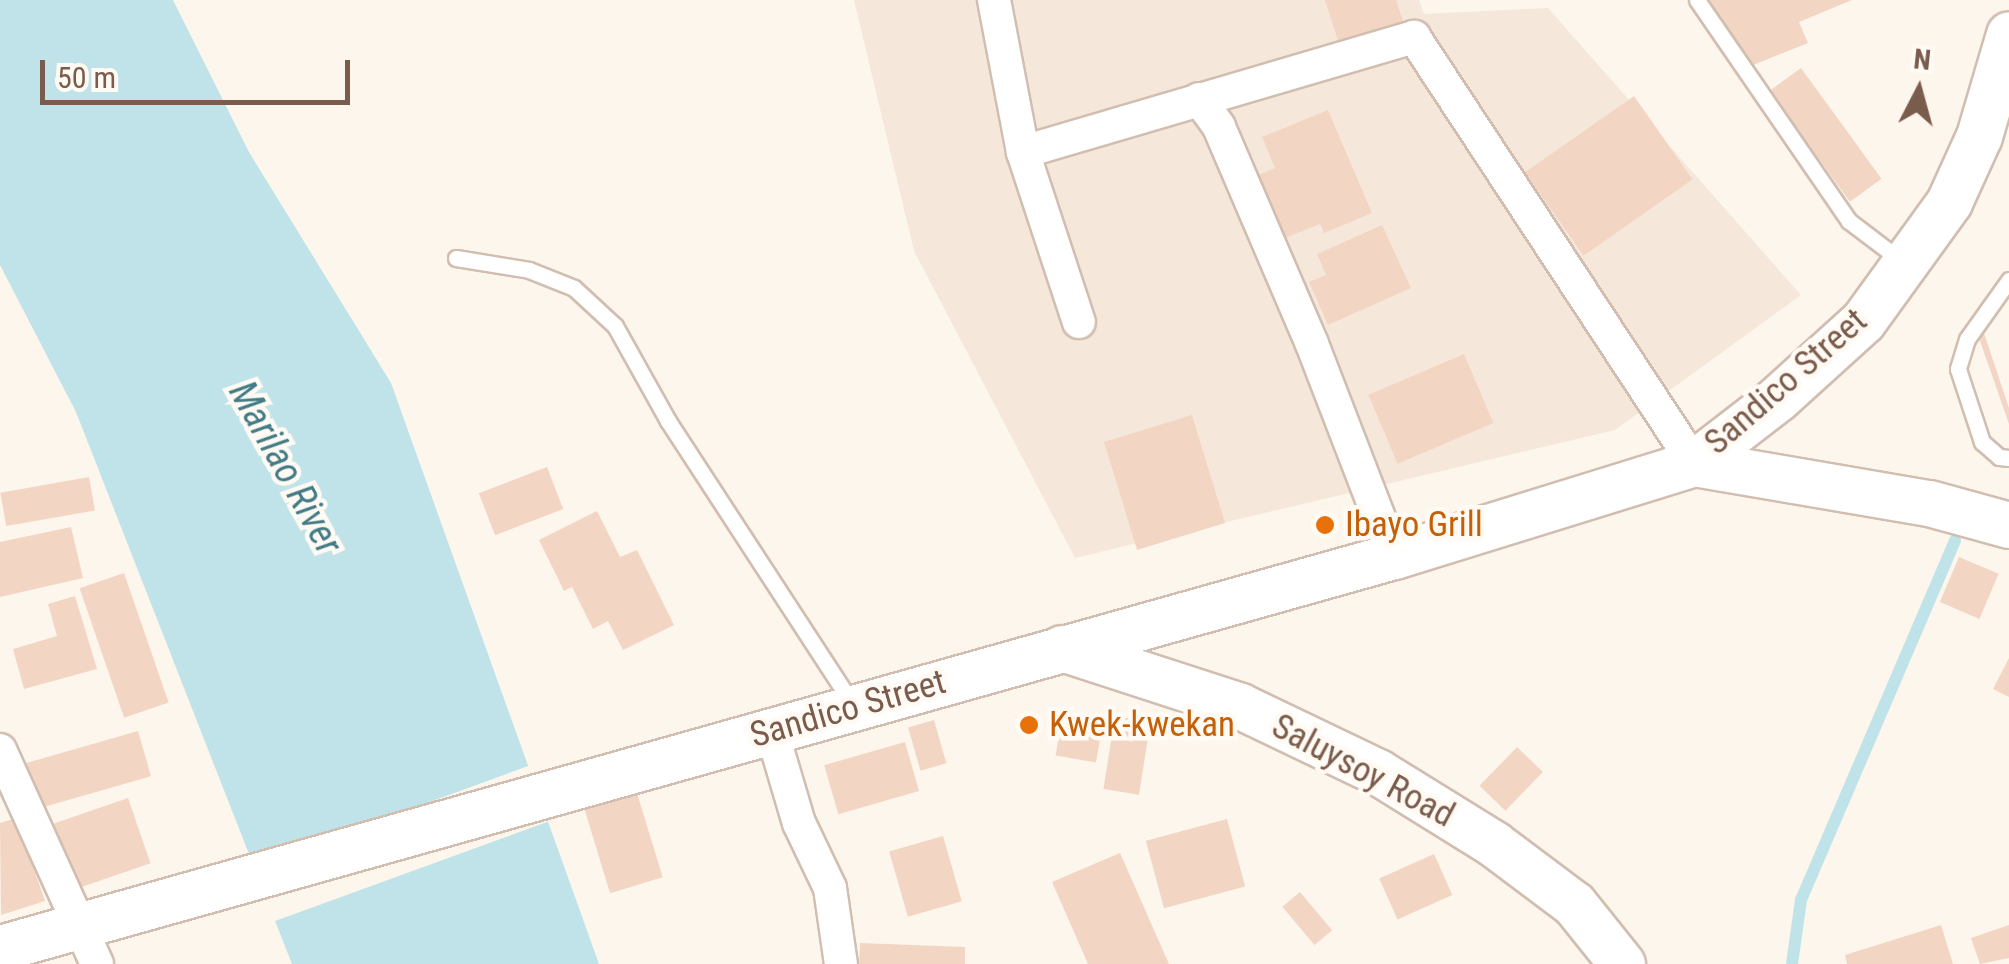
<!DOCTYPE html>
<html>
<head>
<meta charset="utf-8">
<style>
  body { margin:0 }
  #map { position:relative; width:2009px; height:964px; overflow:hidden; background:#fdf6ec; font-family:"Roboto Condensed",sans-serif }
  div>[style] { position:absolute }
  .residential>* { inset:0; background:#f5e8da }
  .water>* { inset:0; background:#bfe3e8 }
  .pier>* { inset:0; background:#fdf6ec; transform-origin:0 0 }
  .stream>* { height:12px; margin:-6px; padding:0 6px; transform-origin:6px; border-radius:6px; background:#bfe3e8 }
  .building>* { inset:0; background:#f3d5c3; transform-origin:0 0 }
  .roads { filter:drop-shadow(2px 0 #d1beb0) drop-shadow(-2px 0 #d1beb0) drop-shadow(0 2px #d1beb0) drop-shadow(0 -2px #d1beb0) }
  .lane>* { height:15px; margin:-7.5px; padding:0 7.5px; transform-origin:7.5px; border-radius:7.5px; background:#fff }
  .street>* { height:32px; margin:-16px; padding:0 16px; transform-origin:16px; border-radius:16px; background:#fff }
  .secondary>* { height:45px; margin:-22.5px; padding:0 22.5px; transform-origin:22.5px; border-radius:22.5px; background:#fff }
  .dots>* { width:28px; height:28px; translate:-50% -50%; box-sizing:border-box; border:5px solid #fffaf3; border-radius:50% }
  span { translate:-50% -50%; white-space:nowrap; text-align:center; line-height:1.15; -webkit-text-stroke:9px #fffaf3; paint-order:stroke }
  .street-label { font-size:35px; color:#7a5c4d }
  .food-label { font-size:35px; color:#c56008 }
  .left { translate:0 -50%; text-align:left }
  .water-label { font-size:38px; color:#437c86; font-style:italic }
  .north { position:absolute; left:1869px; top:40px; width:100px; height:100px; -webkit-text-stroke:8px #fffaf3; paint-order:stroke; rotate:6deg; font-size:28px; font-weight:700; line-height:40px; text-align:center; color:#7a5c4d }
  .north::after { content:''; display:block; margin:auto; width:35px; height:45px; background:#7a5c4d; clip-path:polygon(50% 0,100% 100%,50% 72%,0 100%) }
  .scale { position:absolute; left:40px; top:60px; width:310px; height:45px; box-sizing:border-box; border:5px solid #7a5c4d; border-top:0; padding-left:12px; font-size:30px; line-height:35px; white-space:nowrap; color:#7a5c4d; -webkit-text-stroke:8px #fffaf3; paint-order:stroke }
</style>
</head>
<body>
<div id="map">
  <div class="residential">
    <i style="clip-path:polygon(854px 0,1419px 0,1424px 14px,1548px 8px,1801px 295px,1615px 430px,1075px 558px,914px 251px)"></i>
  </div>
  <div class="water">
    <i style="clip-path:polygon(0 0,173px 0,249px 152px,391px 383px,599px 964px,292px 964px,76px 412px,0 265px)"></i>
  </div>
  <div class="pier">
    <i style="left:531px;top:765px;width:59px;height:301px;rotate:70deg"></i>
  </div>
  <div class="stream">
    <i style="left:1792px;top:964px;width:65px;rotate:-82deg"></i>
    <i style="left:1801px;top:900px;width:391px;rotate:-66.8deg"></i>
  </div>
  <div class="building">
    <i style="clip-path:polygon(1325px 0,1396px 0,1404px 24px,1339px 44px)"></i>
    <i style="clip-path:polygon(1707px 0,1852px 0,1799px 22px,1808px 43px,1753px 65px)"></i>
    <i style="left:1801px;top:68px;width:137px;height:39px;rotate:54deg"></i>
    <i style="left:1634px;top:96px;width:102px;height:133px;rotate:55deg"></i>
    <i style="clip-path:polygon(1328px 110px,1372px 213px,1324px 233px,1320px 224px,1285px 238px,1258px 175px,1275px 168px,1262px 137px)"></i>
    <i style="clip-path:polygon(1382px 225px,1411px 288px,1328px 325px,1309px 282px,1326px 275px,1317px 254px)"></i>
    <i style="clip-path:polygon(1984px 333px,2009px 408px,2009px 424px,1978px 335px)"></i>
    <i style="left:1464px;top:354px;width:75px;height:104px;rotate:67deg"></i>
    <i style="left:1192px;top:415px;width:113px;height:92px;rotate:73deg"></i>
    <i style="left:547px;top:467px;width:45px;height:73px;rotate:69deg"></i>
    <i style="left:89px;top:477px;width:34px;height:90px;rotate:80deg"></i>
    <i style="clip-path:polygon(597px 511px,620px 557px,637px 550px,674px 625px,623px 650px,608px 621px,593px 629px,572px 587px,564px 591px,539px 540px)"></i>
    <i style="clip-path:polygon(71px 527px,83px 578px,0 597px,0 542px)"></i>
    <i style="left:1959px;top:557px;width:43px;height:49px;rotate:23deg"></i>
    <i style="left:124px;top:573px;width:137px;height:47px;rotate:71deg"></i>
    <i style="clip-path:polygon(75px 596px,97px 669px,24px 689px,13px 649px,57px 636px,48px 604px)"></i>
    <i style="clip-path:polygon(2009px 658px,2009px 697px,1993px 689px)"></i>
    <i style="left:1115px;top:716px;width:36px;height:74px;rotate:9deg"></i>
    <i style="left:1062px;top:719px;width:41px;height:37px;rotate:10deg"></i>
    <i style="left:934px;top:720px;width:45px;height:27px;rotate:74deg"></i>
    <i style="left:138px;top:731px;width:47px;height:116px;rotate:74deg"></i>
    <i style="left:905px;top:742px;width:51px;height:84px;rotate:74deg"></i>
    <i style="left:1517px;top:747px;width:36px;height:54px;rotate:44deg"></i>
    <i style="left:637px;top:793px;width:88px;height:55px;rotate:73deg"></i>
    <i style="left:128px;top:798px;width:69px;height:82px;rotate:71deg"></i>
    <i style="clip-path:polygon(16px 818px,45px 901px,1px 915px,0 823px)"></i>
    <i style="left:1227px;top:819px;width:70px;height:84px;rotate:75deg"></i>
    <i style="left:943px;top:836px;width:68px;height:56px;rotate:74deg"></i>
    <i style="clip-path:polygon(1120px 853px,1169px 964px,1088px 964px,1052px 882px)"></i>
    <i style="left:1434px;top:854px;width:45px;height:60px;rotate:66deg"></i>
    <i style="left:1300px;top:892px;width:50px;height:23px;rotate:50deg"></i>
    <i style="clip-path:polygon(1941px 925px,1953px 964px,1847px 964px,1845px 955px)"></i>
    <i style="clip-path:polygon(2009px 925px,2009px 958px,1980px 964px,1971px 938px)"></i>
    <i style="clip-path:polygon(860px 943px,965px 947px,965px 964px,859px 964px)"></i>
  </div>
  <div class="roads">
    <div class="lane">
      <i style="left:1697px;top:0;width:268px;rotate:55.5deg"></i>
      <i style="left:1849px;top:221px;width:68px;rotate:37.2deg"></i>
      <i style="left:456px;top:258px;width:74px;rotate:9.3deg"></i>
      <i style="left:529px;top:270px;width:48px;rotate:21.8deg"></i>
      <i style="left:574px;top:288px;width:56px;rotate:42.8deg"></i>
      <i style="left:615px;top:326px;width:109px;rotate:60.8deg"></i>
      <i style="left:668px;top:421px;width:337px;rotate:56.9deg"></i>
      <i style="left:2009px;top:280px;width:72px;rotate:125.4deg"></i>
      <i style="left:1967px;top:339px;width:31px;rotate:107deg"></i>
      <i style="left:1958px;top:369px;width:77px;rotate:71.8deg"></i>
      <i style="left:1982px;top:442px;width:23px;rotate:41deg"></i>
      <i style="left:1999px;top:457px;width:10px;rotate:6deg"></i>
    </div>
    <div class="street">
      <i style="left:994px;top:0;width:155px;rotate:79.2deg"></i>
      <i style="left:1023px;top:152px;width:179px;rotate:71.8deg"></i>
      <i style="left:1199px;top:99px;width:34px;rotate:54deg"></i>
      <i style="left:1219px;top:127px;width:236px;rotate:66.8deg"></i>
      <i style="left:1312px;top:344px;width:227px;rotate:68.9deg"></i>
      <i style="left:1023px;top:152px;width:408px;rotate:-16.4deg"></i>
      <i style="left:1414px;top:37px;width:510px;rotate:56.68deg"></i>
      <i style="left:772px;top:732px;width:95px;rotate:73.5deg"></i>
      <i style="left:799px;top:823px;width:72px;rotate:64.5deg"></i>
      <i style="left:830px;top:888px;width:77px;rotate:81.8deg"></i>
      <i style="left:0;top:750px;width:235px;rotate:65.6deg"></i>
    </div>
    <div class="secondary">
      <i style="left:1694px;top:463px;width:238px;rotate:9.7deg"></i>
      <i style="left:1929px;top:503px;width:83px;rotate:15.4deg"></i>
      <i style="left:1062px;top:648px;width:187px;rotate:18deg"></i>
      <i style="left:1240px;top:706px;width:153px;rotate:25.6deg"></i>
      <i style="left:1378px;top:772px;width:137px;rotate:31.8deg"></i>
      <i style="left:1494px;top:844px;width:100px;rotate:36.9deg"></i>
      <i style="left:1574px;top:904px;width:77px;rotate:51.3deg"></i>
      <i style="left:0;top:948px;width:1448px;rotate:-15.71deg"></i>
      <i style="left:1394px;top:556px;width:314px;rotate:-17.2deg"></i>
      <i style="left:1694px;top:463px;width:106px;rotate:-37.7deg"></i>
      <i style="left:1778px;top:398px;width:115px;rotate:-42.2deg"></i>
      <i style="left:1863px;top:321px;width:147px;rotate:-54.1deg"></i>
      <i style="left:1949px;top:202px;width:72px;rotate:-65.6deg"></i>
      <i style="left:1979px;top:136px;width:106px;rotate:-73.6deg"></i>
    </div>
  </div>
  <div class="dots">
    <i style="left:1325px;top:525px;background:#e8710a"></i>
    <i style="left:1029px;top:725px;background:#e8710a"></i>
  </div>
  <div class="street-label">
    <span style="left:1786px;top:382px;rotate:-41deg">Sandico Street</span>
    <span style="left:848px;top:709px;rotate:-16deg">Sandico Street</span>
    <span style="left:1363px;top:771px;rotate:28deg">Saluysoy Road</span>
  </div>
  <div class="food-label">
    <span class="left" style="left:1345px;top:525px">Ibayo Grill</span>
    <span class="left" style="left:1049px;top:725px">Kwek-kwekan</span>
  </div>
  <div class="water-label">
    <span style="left:285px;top:468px;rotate:61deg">Marilao River</span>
  </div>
  <div class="north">N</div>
  <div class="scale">50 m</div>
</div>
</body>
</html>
